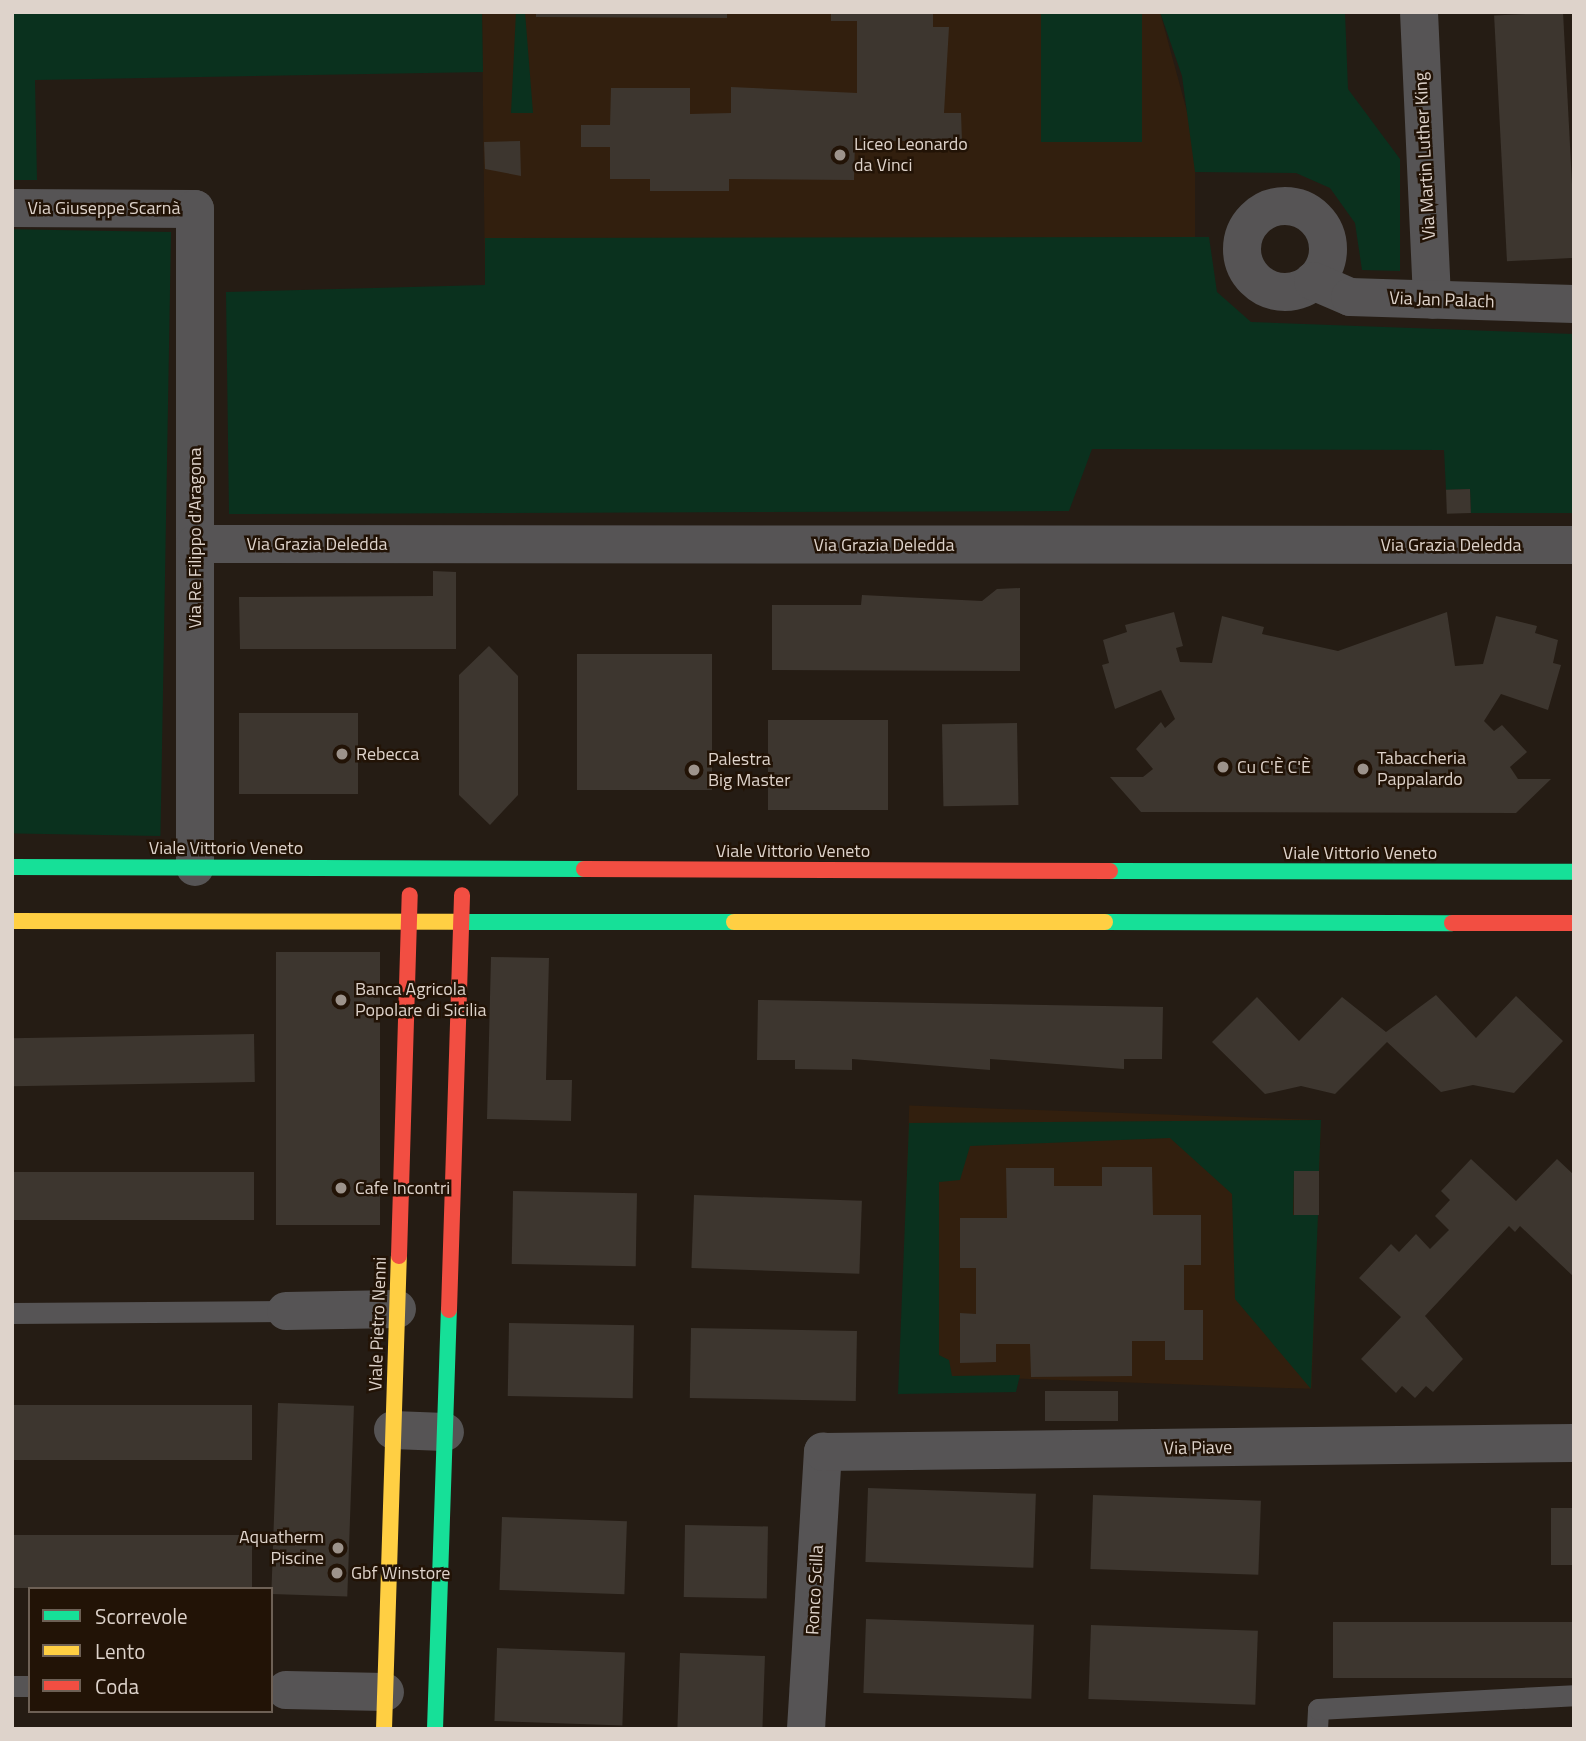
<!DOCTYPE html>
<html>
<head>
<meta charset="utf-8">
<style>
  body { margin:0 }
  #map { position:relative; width:1586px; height:1741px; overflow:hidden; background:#251c14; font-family:"Titillium Web",sans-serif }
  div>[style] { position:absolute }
  .built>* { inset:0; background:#321f0e; transform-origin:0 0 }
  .green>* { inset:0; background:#0a311e; transform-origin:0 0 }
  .building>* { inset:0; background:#3d362f; transform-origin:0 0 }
  .lane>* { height:21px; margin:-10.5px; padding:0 10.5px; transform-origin:10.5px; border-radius:10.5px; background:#565455 }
  .street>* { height:38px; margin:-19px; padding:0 19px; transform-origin:19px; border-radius:19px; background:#565455 }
  .street>.ring { margin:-19px; padding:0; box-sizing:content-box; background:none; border:38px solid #565455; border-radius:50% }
  .fast>* { height:16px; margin:-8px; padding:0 8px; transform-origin:8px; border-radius:8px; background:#16e098 }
  .slow>* { height:16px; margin:-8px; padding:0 8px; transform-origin:8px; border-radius:8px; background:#ffcf43 }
  .jam>* { height:16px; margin:-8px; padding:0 8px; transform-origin:8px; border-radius:8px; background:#f24e42 }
  .dots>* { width:19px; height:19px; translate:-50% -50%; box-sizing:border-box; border:4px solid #221306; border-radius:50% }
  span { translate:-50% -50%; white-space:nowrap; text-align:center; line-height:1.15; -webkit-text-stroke:5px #221306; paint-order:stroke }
  .poi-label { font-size:18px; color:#ded3cb }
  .left { translate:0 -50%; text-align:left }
  .right { translate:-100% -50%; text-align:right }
  .street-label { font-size:18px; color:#ded3cb }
  .frame { position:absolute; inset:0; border:14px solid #ded3cb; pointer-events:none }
  .legend { position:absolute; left:28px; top:1587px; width:245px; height:126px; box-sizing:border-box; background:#221306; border:2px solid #6d6055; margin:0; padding:9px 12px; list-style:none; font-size:21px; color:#ded3cb }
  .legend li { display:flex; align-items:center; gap:14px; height:35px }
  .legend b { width:35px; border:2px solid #6d6055 }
</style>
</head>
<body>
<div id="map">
  <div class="built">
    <i style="clip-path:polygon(482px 12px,1160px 12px,1195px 141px,1195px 282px,485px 285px)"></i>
    <i style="left:1321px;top:1120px;width:269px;height:412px;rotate:92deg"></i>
  </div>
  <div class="green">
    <i style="clip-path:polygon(12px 12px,482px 12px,483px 72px,35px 80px,37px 180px,12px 180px)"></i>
    <i style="clip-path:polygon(516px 12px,525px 12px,533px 113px,511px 113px)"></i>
    <i style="left:1041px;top:12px;width:101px;height:130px"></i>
    <i style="clip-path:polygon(1160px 12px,1345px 12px,1348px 89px,1400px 159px,1400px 271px,1362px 270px,1355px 223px,1330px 188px,1296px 173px,1195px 172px,1182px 76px)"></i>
    <i style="left:171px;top:232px;width:604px;height:159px;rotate:91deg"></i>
    <i style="clip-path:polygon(1209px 237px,1217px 292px,1251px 322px,1574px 334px,1574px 513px,1471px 513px,1470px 489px,1446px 490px,1444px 450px,1092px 449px,1069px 511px,229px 514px,226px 292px,485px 285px,485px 238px)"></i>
    <i style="clip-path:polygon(1321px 1120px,1319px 1171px,1294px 1171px,1293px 1215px,1318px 1215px,1311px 1389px,1235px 1299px,1232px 1194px,1170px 1138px,970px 1146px,960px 1180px,939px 1182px,939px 1355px,949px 1360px,952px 1376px,1020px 1375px,1016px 1392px,898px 1394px,909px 1123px)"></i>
  </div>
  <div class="building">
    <i style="clip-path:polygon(536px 12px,727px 12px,727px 18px,536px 17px)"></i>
    <i style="clip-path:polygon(831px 12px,933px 12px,933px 27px,949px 27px,944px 113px,961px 113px,962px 141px,855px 141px,854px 180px,729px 179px,729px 191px,650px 191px,650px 179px,610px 179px,610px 147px,581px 147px,581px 125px,610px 125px,611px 88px,690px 88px,690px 114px,731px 113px,731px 87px,857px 93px,857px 21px,831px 21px)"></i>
    <i style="left:1563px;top:12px;width:246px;height:69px;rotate:87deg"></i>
    <i style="clip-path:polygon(520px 141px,521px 176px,485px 169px,484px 142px)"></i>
    <i style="left:1470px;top:489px;width:24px;height:24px;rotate:88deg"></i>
    <i style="clip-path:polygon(433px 571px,456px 572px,456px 649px,240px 649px,239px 597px,433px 596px)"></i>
    <i style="clip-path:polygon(1020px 588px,1020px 671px,772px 670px,772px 605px,861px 605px,862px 595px,982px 601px,997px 589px)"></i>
    <i style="clip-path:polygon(1174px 612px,1183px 646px,1176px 648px,1180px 662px,1212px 663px,1222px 616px,1264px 627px,1262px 634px,1338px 651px,1447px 612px,1455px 666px,1483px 664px,1496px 616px,1537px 626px,1535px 633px,1558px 640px,1553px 663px,1561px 665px,1548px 710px,1501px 694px,1484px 721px,1494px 731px,1502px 725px,1527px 752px,1510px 767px,1518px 779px,1551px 779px,1516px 813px,1141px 812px,1110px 777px,1143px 777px,1153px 769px,1136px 749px,1161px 722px,1165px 728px,1175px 719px,1161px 690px,1115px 709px,1102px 665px,1109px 663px,1103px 640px,1127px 632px,1125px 625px)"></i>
    <i style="clip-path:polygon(489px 646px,518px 676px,518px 795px,490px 825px,459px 795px,459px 675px)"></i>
    <i style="left:712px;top:654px;width:136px;height:135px;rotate:90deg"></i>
    <i style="left:239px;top:713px;width:119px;height:81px"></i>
    <i style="left:768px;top:720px;width:120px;height:90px"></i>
    <i style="left:1017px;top:723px;width:82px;height:75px;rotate:89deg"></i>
    <i style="left:276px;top:952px;width:104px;height:273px"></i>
    <i style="clip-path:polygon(491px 957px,549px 958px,546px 1080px,572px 1080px,571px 1121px,487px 1119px)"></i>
    <i style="clip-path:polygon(1436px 995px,1476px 1038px,1516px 996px,1563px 1041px,1514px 1093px,1473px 1085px,1441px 1092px,1387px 1042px,1335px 1094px,1301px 1086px,1265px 1094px,1212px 1042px,1257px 997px,1299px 1041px,1342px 997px,1386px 1032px)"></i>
    <i style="clip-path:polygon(758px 1000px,1163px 1007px,1162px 1059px,1124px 1059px,1124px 1069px,990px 1059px,990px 1070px,852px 1059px,852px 1070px,795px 1069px,795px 1060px,757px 1060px)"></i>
    <i style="left:254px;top:1034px;width:48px;height:242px;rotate:89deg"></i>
    <i style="clip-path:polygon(1471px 1159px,1516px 1201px,1557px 1159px,1574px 1175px,1574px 1277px,1520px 1226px,1515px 1232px,1509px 1226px,1425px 1316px,1463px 1359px,1433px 1392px,1426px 1386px,1415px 1398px,1402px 1386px,1396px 1393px,1361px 1359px,1401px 1317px,1359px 1278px,1391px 1244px,1399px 1252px,1416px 1234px,1430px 1249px,1449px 1230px,1435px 1216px,1450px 1200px,1441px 1191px)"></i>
    <i style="clip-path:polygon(1102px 1167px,1152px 1167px,1153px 1215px,1201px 1215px,1201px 1265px,1184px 1265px,1184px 1310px,1203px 1310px,1203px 1360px,1165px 1360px,1165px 1341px,1132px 1341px,1132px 1376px,1031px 1377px,1030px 1344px,996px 1344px,996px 1362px,960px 1363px,960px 1313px,976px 1314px,976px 1268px,960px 1268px,960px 1218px,1007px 1218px,1006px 1168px,1054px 1168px,1054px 1186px,1102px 1186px)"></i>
    <i style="left:1294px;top:1171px;width:25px;height:44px"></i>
    <i style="left:12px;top:1172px;width:242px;height:48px"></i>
    <i style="left:513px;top:1191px;width:124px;height:73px;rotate:1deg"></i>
    <i style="left:694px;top:1195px;width:168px;height:73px;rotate:2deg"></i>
    <i style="left:509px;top:1323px;width:125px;height:73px;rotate:1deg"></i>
    <i style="left:691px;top:1328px;width:166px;height:70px;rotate:1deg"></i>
    <i style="left:1118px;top:1391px;width:30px;height:73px;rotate:90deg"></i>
    <i style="left:278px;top:1403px;width:76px;height:191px;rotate:2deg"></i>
    <i style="left:12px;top:1405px;width:240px;height:55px"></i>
    <i style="left:868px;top:1488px;width:168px;height:74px;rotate:2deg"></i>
    <i style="left:1093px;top:1495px;width:168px;height:74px;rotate:2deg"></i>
    <i style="left:1551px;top:1508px;width:23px;height:57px"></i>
    <i style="left:502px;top:1517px;width:125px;height:73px;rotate:2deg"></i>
    <i style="left:685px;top:1525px;width:83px;height:72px;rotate:1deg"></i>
    <i style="left:12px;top:1535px;width:240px;height:53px"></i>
    <i style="left:866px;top:1619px;width:168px;height:74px;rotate:2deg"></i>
    <i style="left:1574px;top:1622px;width:56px;height:241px;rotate:90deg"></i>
    <i style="left:1091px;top:1625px;width:167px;height:74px;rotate:2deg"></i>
    <i style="left:497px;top:1648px;width:128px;height:73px;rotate:2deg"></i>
    <i style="left:680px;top:1653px;width:85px;height:75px;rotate:2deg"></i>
  </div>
  <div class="lane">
    <i style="left:12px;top:1313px;width:274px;rotate:-0.4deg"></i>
    <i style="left:12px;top:1686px;width:18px"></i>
    <i style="left:1317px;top:1729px;width:20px;rotate:-87deg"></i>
    <i style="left:1318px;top:1709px;width:256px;rotate:-3.1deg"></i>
  </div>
  <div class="street">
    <i style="left:1419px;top:12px;width:288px;rotate:87.4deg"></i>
    <i class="ring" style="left:1242px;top:206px;width:48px;height:48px"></i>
    <i style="left:12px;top:208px;width:183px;rotate:0.3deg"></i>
    <i style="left:195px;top:209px;width:658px;rotate:90deg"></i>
    <i style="left:1313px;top:281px;width:40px;rotate:23.4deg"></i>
    <i style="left:1350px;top:297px;width:224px;rotate:1.8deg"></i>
    <i style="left:195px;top:544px;width:1379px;rotate:0.04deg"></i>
    <i style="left:286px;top:1311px;width:111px;rotate:-1deg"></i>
    <i style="left:393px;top:1430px;width:52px;rotate:2.2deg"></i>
    <i style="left:286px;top:1690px;width:99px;rotate:1.2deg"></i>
    <i style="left:806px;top:1729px;width:278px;rotate:-86.5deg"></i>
    <i style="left:823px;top:1452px;width:751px;rotate:-0.69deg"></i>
  </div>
  <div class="fast">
    <i style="left:12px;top:867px;width:572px;rotate:0.2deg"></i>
    <i style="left:1110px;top:871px;width:464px;rotate:0.1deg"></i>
    <i style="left:458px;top:922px;width:276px"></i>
    <i style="left:1105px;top:922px;width:347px;rotate:0.2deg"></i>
    <i style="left:435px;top:1729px;width:419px;rotate:-88.1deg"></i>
  </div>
  <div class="slow">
    <i style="left:12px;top:921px;width:446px;rotate:0.1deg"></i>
    <i style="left:734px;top:922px;width:371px"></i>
    <i style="left:384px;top:1729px;width:473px;rotate:-88.2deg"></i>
  </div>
  <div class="jam">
    <i style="left:584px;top:869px;width:526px;rotate:0.22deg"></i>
    <i style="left:1452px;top:923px;width:122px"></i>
    <i style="left:399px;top:1256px;width:361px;rotate:-88.3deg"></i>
    <i style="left:449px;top:1310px;width:415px;rotate:-88.2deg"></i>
  </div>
  <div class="dots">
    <i style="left:840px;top:155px;background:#9d938b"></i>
    <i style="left:342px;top:754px;background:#9d938b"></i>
    <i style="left:1223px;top:767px;background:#9d938b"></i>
    <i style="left:1363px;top:769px;background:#9d938b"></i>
    <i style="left:694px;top:770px;background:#9d938b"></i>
    <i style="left:341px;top:1000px;background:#9d938b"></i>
    <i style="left:341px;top:1188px;background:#9d938b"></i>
    <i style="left:338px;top:1548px;background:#9d938b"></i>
    <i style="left:337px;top:1573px;background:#9d938b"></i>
  </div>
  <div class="poi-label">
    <span class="left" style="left:854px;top:155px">Liceo Leonardo<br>da Vinci</span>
    <span class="left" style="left:356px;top:754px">Rebecca</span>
    <span class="left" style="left:1377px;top:769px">Tabaccheria<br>Pappalardo</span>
    <span class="left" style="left:708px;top:770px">Palestra<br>Big Master</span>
    <span class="left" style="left:1237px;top:767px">Cu C'È C'È</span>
    <span class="left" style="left:355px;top:1000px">Banca Agricola<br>Popolare di Sicilia</span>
    <span class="left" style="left:355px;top:1188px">Cafe Incontri</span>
    <span class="right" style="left:324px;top:1548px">Aquatherm<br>Piscine</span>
    <span class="left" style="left:351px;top:1573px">Gbf Winstore</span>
  </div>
  <div class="street-label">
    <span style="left:1425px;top:156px;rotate:-93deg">Via Martin Luther King</span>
    <span style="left:104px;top:208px">Via Giuseppe Scarnà</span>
    <span style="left:1442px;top:300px;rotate:2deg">Via Jan Palach</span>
    <span style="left:195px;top:538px;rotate:-90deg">Via Re Filippo d'Aragona</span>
    <span style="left:317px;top:544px">Via Grazia Deledda</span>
    <span style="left:884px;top:545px">Via Grazia Deledda</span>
    <span style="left:1451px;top:545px">Via Grazia Deledda</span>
    <span style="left:226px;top:848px">Viale Vittorio Veneto</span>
    <span style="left:793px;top:851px">Viale Vittorio Veneto</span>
    <span style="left:1360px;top:853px">Viale Vittorio Veneto</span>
    <span style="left:378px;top:1324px;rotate:-88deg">Viale Pietro Nenni</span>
    <span style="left:1198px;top:1448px;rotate:-1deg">Via Piave</span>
    <span style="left:815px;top:1590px;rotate:-87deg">Ronco Scilla</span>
  </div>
  <div class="frame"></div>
  <ul class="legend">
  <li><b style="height:9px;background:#16e098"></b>Scorrevole</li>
  <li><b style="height:9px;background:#ffcf43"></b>Lento</li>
  <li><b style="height:9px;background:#f24e42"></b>Coda</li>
  </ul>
</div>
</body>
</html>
